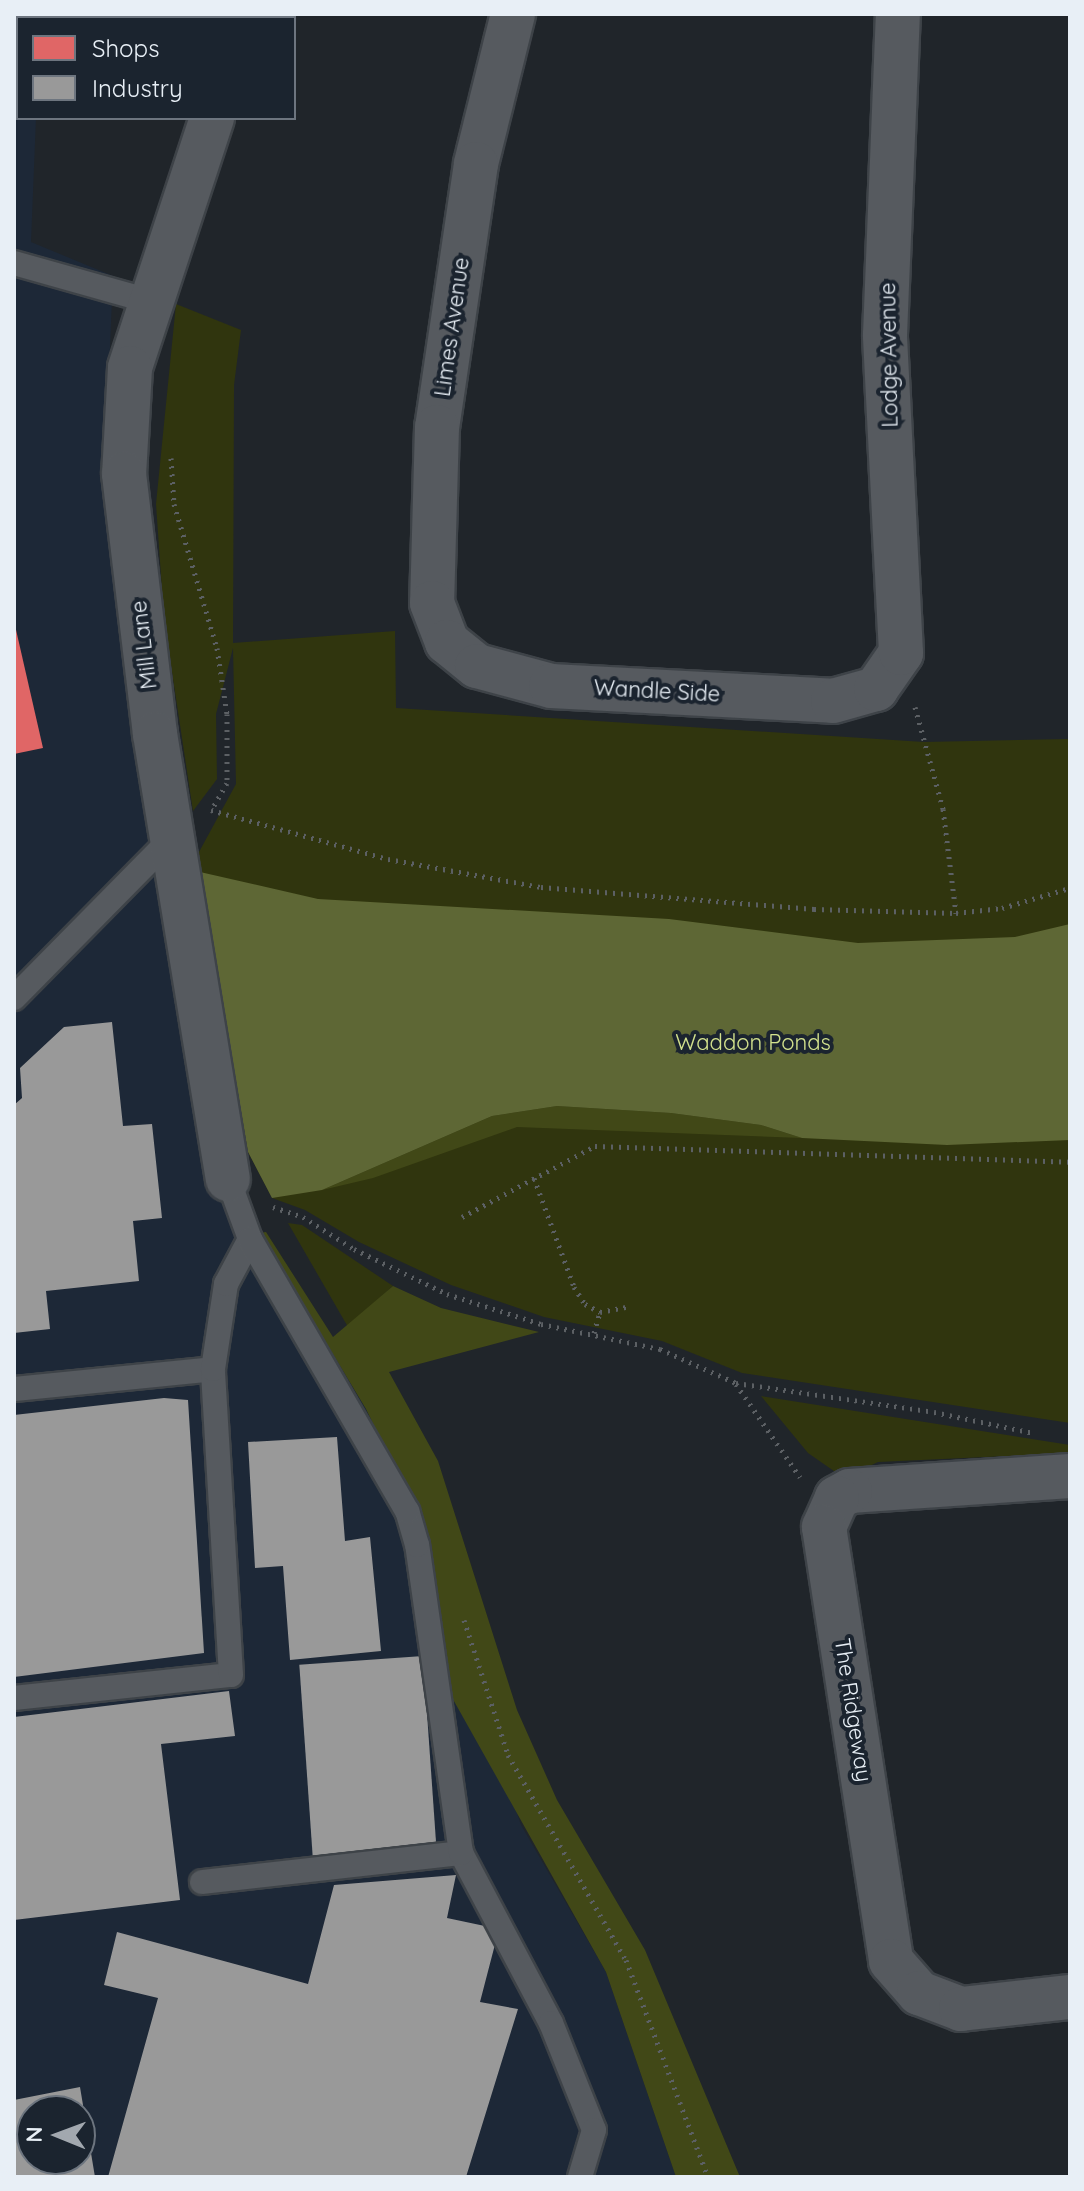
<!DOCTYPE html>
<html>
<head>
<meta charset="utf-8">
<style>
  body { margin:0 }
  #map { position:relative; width:1084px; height:2191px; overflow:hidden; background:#20252a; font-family:Quicksand,sans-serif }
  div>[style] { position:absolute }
  .built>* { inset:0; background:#1d2837 }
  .green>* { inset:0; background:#30350e }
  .forest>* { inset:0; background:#414817 }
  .water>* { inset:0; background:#5e6735 }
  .shops>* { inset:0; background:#e06666 }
  .industry>* { inset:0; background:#999; transform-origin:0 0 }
  .path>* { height:5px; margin-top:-2.5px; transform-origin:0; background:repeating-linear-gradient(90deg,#5c6064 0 2px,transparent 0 8px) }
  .roads { filter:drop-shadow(2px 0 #3e4348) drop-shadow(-2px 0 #3e4348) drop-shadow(0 2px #3e4348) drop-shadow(0 -2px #3e4348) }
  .service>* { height:24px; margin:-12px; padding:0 12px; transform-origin:12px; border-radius:12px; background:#565a5f }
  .minor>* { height:44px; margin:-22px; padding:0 22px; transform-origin:22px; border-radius:22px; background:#565a5f }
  span { translate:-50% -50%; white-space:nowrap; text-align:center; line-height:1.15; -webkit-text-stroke:8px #1b242f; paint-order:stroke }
  .street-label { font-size:22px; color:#e8eff6 }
  .park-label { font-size:22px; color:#d3e28d }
  .frame { position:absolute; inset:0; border:16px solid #e8eff6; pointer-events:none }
  .legend { position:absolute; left:16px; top:16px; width:280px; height:104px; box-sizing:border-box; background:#1b242f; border:2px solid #6d757f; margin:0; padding:10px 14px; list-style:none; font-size:24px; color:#e8eff6 }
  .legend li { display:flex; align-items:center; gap:16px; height:40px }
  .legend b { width:40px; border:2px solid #6d757f }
  .north { position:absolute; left:16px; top:2095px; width:80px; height:80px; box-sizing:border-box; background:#1b242f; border:2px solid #6d757f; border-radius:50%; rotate:271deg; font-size:22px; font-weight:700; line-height:32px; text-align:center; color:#e8eff6 }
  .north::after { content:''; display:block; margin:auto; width:28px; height:36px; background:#a2a8af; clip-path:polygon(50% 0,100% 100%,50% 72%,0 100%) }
</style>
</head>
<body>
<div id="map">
  <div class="built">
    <i style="clip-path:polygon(evenodd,14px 52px,18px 118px,36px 118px,31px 242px,113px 276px,105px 465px,193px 1047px,260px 1233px,366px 1409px,414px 1508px,521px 1825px,606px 1972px,676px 2177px,14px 2177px,14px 52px,32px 2111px,80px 2111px,80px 2159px,32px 2159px,32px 2111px)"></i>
  </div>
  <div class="green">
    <i style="clip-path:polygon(176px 304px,241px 330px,234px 385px,233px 643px,395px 631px,396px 708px,924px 742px,1070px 739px,1070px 1423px,742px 1373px,662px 1341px,544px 1317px,451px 1285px,359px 1242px,305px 1210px,272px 1198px,248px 1152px,200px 872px,199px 852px,236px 784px,233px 648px,216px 714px,217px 779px,193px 811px,164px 619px,156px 504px)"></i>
    <i style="clip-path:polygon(288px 1223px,302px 1225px,393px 1286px,348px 1327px)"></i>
    <i style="clip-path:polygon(761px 1396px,1070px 1445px,1070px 1453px,878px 1462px,844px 1478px,808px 1453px)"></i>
  </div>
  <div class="forest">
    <i style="clip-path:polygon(557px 1106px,671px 1113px,761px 1125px,802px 1138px,517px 1127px,373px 1178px,322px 1190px,492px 1116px)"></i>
    <i style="clip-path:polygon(266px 1232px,333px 1337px,393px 1286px,441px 1308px,539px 1332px,389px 1372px,438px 1461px,517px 1710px,557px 1800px,645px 1950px,740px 2177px,676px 2177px,606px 1972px,450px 1694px,414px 1508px,366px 1409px,260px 1233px)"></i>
  </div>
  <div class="water">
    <i style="clip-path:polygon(200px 872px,318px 899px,669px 919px,858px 943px,1015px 937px,1070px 924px,1070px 1140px,947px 1145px,802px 1138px,761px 1125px,671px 1113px,557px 1106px,492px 1116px,322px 1190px,272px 1198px,248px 1152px)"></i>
  </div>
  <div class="shops">
    <i style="clip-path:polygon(14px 621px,43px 748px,14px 754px)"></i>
  </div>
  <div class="industry">
    <i style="clip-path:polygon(112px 1022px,123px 1126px,152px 1124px,162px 1218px,133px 1221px,139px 1281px,46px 1291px,50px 1329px,14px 1333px,14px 1105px,22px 1098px,20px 1068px,64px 1027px)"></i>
    <i style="clip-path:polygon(164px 1398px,188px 1400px,204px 1653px,14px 1677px,14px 1415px)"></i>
    <i style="clip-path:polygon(337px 1437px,345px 1541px,370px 1537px,381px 1651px,290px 1660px,283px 1566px,255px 1568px,248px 1442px)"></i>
    <i style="left:423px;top:1656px;width:194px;height:124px;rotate:86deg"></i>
    <i style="clip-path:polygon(229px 1691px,235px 1736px,161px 1744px,180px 1900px,14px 1920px,14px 1717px)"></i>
    <i style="clip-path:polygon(456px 1875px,447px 1918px,499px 1929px,480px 2002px,518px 2009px,466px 2177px,108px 2177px,158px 1998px,104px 1985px,117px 1932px,308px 1984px,334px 1885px)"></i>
    <i style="clip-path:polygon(evenodd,80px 2087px,95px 2177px,14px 2177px,14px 2100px,80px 2087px,32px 2111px,80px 2111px,80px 2159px,32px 2159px,32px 2111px)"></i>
  </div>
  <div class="path">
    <i style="left:171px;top:458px;width:46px;rotate:86.3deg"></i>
    <i style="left:174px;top:504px;width:150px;rotate:73.4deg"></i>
    <i style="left:217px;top:648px;width:67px;rotate:81.4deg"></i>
    <i style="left:227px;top:714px;width:69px;rotate:90deg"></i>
    <i style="left:227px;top:783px;width:30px;rotate:120deg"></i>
    <i style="left:915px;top:707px;width:106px;rotate:74.6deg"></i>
    <i style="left:943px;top:809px;width:105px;rotate:82.9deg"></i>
    <i style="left:211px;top:810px;width:184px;rotate:15.5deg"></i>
    <i style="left:388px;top:859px;width:156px;rotate:10.4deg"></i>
    <i style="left:541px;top:887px;width:274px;rotate:4.6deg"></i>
    <i style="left:814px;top:909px;width:142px;rotate:1.6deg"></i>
    <i style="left:956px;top:913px;width:46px;rotate:-6.2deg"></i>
    <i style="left:1002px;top:908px;width:71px;rotate:-16.4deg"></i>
    <i style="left:534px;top:1178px;width:116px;rotate:69.8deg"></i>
    <i style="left:574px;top:1287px;width:20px;rotate:57deg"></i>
    <i style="left:585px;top:1304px;width:17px;rotate:28deg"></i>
    <i style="left:273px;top:1207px;width:32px;rotate:18deg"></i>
    <i style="left:303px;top:1217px;width:60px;rotate:32.1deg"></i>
    <i style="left:354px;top:1249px;width:103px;rotate:25.8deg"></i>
    <i style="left:447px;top:1294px;width:99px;rotate:17.7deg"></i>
    <i style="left:541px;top:1324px;width:122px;rotate:11.9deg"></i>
    <i style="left:660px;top:1349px;width:83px;rotate:24.1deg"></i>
    <i style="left:736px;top:1383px;width:200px;rotate:8.3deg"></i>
    <i style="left:934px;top:1412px;width:102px;rotate:11.9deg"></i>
    <i style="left:462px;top:1217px;width:151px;rotate:-28.1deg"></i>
    <i style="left:595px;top:1146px;width:475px;rotate:1.9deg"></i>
    <i style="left:594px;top:1333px;width:22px;rotate:-74deg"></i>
    <i style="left:600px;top:1312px;width:31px;rotate:-11deg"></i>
    <i style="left:736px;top:1384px;width:113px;rotate:55.5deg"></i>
    <i style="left:464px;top:1620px;width:142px;rotate:71.9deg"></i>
    <i style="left:508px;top:1755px;width:237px;rotate:60.1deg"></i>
    <i style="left:626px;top:1960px;width:232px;rotate:69.3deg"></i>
  </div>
  <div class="roads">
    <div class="service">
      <i style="left:14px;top:263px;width:140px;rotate:15.7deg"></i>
      <i style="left:14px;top:998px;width:223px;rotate:-45.4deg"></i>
      <i style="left:14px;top:1389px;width:200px;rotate:-5.7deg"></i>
      <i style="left:14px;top:1698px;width:218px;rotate:-6.1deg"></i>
      <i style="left:231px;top:1675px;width:307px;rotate:-93.4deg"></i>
      <i style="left:213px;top:1369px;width:86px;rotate:-81.3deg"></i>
      <i style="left:226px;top:1284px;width:51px;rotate:-61.9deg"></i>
      <i style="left:250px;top:1239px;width:64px;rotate:-110.1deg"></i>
      <i style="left:461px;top:1853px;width:192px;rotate:62.1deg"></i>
      <i style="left:551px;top:2023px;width:115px;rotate:68.1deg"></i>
      <i style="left:594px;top:2130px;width:49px;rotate:106.6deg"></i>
      <i style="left:202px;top:1882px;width:261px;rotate:-6.4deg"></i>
      <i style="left:461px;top:1853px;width:311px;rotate:-98.1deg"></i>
      <i style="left:417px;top:1545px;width:35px;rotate:-106deg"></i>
      <i style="left:407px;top:1511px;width:314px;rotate:-120deg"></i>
    </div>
    <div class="minor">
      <i style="left:513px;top:14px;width:154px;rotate:103.9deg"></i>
      <i style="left:476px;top:164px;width:266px;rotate:98.4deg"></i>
      <i style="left:437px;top:427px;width:176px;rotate:91.6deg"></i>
      <i style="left:432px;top:603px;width:42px;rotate:69deg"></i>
      <i style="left:447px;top:642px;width:38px;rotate:39deg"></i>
      <i style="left:477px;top:666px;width:77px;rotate:15.1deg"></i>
      <i style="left:551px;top:686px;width:282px;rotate:3deg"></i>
      <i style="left:833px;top:701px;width:45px;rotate:-15.6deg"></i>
      <i style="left:876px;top:689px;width:44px;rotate:-55.2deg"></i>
      <i style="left:901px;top:653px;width:318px;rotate:-92.9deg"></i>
      <i style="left:885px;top:335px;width:321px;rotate:-87.7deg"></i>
      <i style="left:245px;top:18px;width:4px;rotate:-76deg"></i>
      <i style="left:212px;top:118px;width:263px;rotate:108.2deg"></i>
      <i style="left:130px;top:368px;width:106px;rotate:93.2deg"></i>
      <i style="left:124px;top:474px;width:262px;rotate:83.2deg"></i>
      <i style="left:155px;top:734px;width:451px;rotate:80.7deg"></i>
      <i style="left:1070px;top:1476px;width:221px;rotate:176.1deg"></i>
      <i style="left:850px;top:1491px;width:15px;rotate:152deg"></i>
      <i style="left:837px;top:1498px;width:32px;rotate:114deg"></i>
      <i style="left:824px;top:1527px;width:439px;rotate:81.2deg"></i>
      <i style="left:891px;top:1961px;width:43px;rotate:48.8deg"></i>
      <i style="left:919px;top:1993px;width:45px;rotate:20.9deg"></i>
      <i style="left:961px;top:2009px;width:110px;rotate:-6.3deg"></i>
    </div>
  </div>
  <div class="street-label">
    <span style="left:452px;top:327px;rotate:-82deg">Limes Avenue</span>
    <span style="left:889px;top:355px;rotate:-91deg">Lodge Avenue</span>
    <span style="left:144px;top:645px;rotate:-97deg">Mill Lane</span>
    <span style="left:657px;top:691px;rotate:3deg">Wandle Side</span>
    <span style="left:853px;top:1710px;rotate:81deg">The Ridgeway</span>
  </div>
  <div class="park-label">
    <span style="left:753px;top:1043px">Waddon Ponds</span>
  </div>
  <div class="frame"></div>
  <ul class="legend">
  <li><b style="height:22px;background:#e06666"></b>Shops</li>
  <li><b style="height:22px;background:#999"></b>Industry</li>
  </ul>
  <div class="north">N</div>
</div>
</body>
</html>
